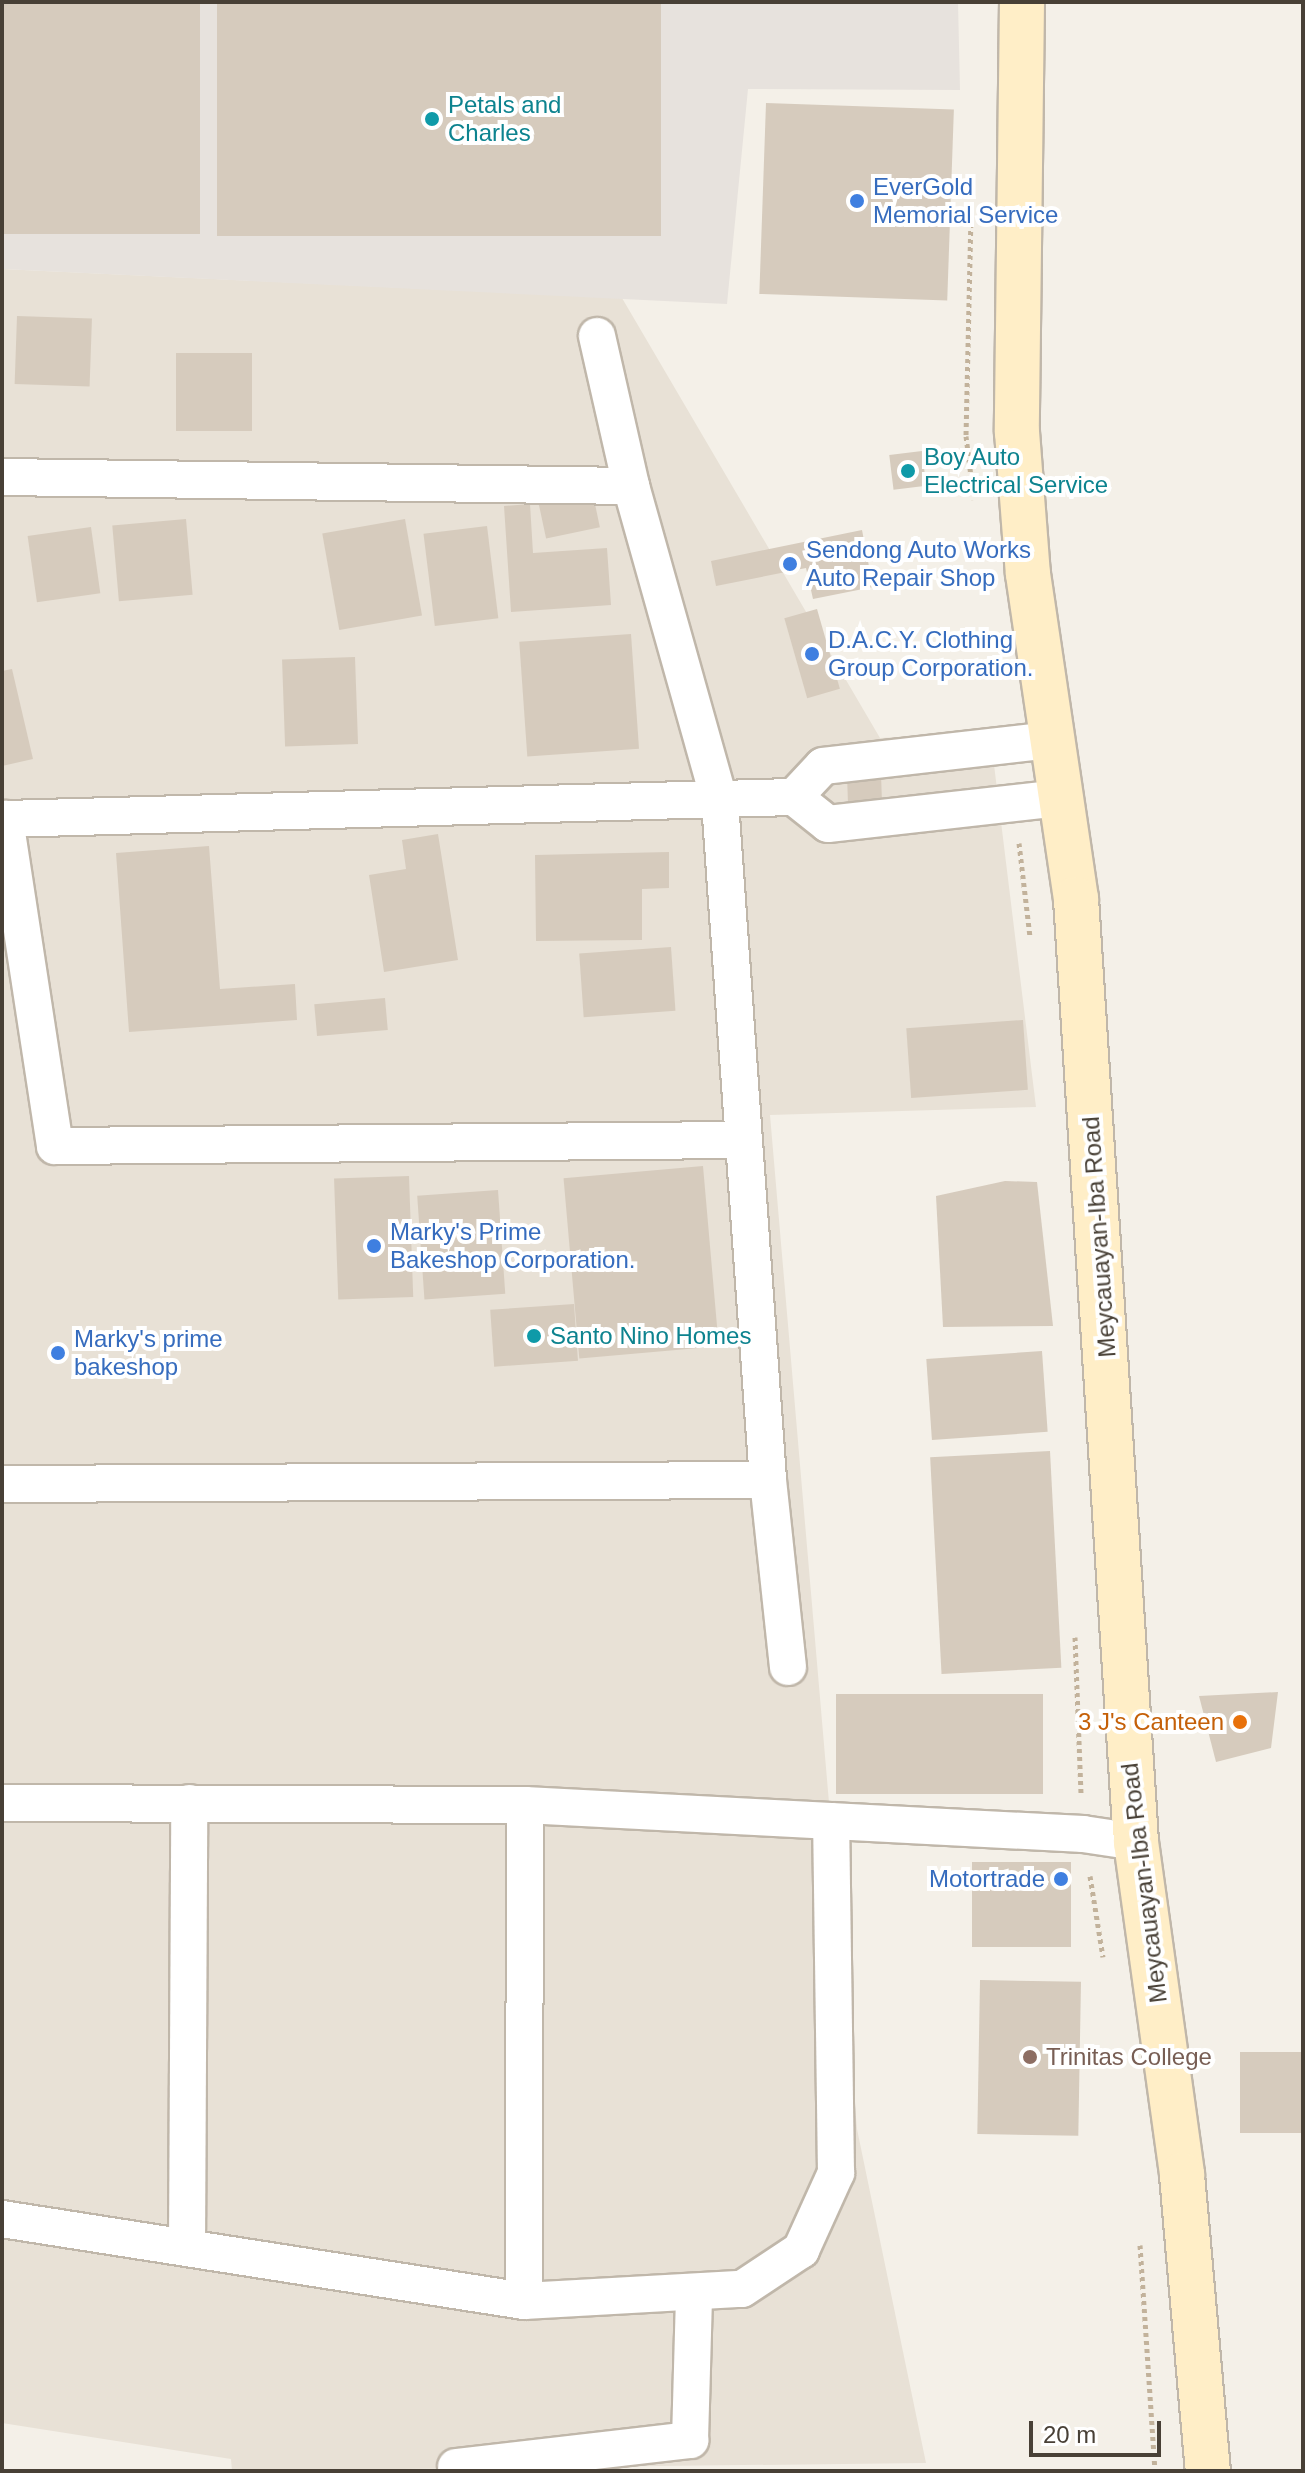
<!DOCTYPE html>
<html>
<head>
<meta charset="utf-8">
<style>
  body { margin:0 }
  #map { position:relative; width:1305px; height:2473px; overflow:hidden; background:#f4f0e8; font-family:Helvetica,sans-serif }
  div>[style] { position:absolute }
  .residential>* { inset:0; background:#e8e1d6 }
  .industrial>* { inset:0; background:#e7e2dd }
  .building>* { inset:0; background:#d6cbbd; transform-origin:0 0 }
  .path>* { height:5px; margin-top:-2.5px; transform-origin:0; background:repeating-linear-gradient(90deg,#c2b29b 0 4px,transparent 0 8px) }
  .roads { filter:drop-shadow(2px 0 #c0b7aa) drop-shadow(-2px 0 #c0b7aa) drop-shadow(0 2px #c0b7aa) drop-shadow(0 -2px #c0b7aa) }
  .minor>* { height:36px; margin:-18px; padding:0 18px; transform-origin:18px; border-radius:18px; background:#fff }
  .secondary>* { height:44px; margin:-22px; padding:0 22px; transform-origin:22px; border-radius:22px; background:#ffeec7 }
  .dots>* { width:22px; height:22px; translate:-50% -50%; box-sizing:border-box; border:4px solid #fff; border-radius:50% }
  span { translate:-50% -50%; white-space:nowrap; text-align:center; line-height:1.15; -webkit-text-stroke:8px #fff; paint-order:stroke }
  .culture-label { font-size:24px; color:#0d838f }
  .left { translate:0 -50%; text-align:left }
  .shop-label { font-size:24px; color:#366cbe }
  .right { translate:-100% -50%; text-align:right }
  .street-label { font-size:24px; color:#484036 }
  .food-label { font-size:24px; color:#c56008 }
  .education-label { font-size:24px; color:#785e54 }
  .frame { position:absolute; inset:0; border:4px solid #484036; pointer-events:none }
  .scale { position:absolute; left:1029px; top:2421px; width:132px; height:36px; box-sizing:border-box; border:4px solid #484036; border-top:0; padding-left:10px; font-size:24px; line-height:28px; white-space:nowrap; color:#484036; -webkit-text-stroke:6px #fff; paint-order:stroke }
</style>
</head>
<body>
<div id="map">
  <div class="residential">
    <i style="clip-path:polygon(2px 269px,622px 298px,880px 738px,990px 732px,1036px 1107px,770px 1115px,857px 2129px,926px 2463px,232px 2471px,231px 2459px,2px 2423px)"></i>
  </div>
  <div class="industrial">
    <i style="clip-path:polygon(2px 2px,958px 2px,960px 90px,748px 89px,727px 304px,2px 269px)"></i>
  </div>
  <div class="building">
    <i style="left:2px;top:2px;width:198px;height:232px"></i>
    <i style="left:217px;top:2px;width:444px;height:234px"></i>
    <i style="left:766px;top:103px;width:188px;height:191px;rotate:2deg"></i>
    <i style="left:17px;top:316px;width:75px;height:68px;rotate:2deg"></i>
    <i style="left:176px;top:353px;width:76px;height:78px"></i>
    <i style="left:922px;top:451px;width:35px;height:33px;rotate:83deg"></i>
    <i style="left:592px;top:490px;width:38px;height:55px;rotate:78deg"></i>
    <i style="clip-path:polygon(530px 504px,533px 553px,607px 548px,611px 605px,511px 612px,504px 506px)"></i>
    <i style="left:186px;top:519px;width:76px;height:74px;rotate:85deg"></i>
    <i style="left:405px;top:519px;width:98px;height:84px;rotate:80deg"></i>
    <i style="left:487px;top:526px;width:93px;height:64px;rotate:83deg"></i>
    <i style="left:91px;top:527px;width:67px;height:64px;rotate:82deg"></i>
    <i style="clip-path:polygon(862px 530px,873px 587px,813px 599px,806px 568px,716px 586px,711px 561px)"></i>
    <i style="left:817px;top:609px;width:83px;height:34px;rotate:74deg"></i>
    <i style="left:631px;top:634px;width:115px;height:112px;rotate:86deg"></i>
    <i style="left:355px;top:657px;width:87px;height:73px;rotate:88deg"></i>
    <i style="clip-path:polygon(12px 669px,33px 759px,2px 766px,2px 671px)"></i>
    <i style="left:881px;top:774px;width:28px;height:34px;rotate:88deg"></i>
    <i style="clip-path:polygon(438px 834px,458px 960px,384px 972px,369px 875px,406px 869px,402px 840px)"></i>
    <i style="clip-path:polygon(209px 846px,220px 989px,295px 984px,297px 1020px,129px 1032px,116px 853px)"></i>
    <i style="clip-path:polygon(669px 852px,669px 888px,642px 889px,642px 940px,536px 941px,535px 855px)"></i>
    <i style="left:671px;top:947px;width:64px;height:92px;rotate:86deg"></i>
    <i style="left:385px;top:998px;width:32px;height:71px;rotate:85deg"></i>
    <i style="left:1023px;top:1020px;width:70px;height:117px;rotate:86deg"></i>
    <i style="left:703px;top:1166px;width:181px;height:140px;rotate:85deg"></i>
    <i style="left:409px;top:1176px;width:121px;height:75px;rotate:88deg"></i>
    <i style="clip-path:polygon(1005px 1181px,1037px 1182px,1053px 1326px,943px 1327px,936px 1196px)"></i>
    <i style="left:498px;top:1190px;width:104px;height:81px;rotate:86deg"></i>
    <i style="left:574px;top:1304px;width:57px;height:84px;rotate:86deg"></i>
    <i style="left:1042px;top:1351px;width:81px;height:116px;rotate:86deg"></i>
    <i style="left:1050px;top:1451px;width:217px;height:120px;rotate:87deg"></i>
    <i style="clip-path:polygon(1278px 1692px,1271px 1748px,1216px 1762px,1199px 1696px)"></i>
    <i style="left:836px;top:1694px;width:207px;height:100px"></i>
    <i style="left:1071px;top:1862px;width:85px;height:99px;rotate:90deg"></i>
    <i style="left:980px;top:1980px;width:101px;height:154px;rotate:1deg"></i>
    <i style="left:1303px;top:2052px;width:81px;height:63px;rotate:90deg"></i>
  </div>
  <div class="path">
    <i style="left:971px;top:215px;width:221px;rotate:91.3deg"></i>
    <i style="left:966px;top:436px;width:64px;rotate:82.9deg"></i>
    <i style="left:1019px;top:843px;width:95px;rotate:83.3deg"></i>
    <i style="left:1075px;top:1637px;width:158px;rotate:87.8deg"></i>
    <i style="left:1090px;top:1876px;width:82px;rotate:80.9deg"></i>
    <i style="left:1140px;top:2245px;width:226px;rotate:86.2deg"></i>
  </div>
  <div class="roads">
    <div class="minor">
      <i style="left:597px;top:336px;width:154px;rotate:77.2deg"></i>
      <i style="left:631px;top:486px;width:328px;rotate:74.3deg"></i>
      <i style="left:720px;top:802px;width:680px;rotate:85.95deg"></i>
      <i style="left:768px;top:1480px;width:188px;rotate:83.9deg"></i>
      <i style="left:2px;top:477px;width:629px;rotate:0.82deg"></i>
      <i style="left:794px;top:797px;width:43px;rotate:38.5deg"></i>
      <i style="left:828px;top:824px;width:232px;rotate:-6.4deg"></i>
      <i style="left:741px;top:1140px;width:686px;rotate:179.5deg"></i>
      <i style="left:55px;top:1146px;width:331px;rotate:-98.7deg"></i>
      <i style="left:5px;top:819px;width:789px;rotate:-1.6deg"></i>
      <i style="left:794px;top:797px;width:42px;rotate:-46.9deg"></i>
      <i style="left:823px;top:766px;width:228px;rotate:-6.5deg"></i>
      <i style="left:2px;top:1484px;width:766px;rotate:-0.3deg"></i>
      <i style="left:2px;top:1803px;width:523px;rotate:0.22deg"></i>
      <i style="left:525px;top:1805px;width:559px;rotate:2.98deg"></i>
      <i style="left:1083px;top:1834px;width:54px;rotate:8.6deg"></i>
      <i style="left:2px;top:2219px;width:528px;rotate:8.93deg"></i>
      <i style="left:524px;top:2301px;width:218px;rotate:-3.2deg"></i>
      <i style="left:742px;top:2289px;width:71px;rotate:-33.5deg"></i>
      <i style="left:801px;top:2250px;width:85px;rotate:-65.6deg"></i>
      <i style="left:836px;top:2173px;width:352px;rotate:-90.8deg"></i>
      <i style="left:187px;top:2247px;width:444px;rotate:-89.7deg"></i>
      <i style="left:524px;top:2301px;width:496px;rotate:-89.9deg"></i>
      <i style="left:456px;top:2467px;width:236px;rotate:-6.6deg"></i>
      <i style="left:690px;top:2440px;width:147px;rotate:-88.4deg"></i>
    </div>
    <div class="secondary">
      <i style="left:1022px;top:2px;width:430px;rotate:90.7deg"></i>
      <i style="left:1017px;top:432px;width:142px;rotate:85.6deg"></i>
      <i style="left:1028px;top:574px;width:329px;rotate:81.6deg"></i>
      <i style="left:1076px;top:899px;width:945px;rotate:86.36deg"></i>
      <i style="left:1136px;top:1842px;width:336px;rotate:82.1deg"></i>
      <i style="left:1182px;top:2175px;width:297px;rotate:85deg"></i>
    </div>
  </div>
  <div class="dots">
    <i style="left:432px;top:119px;background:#0f9aa8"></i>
    <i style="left:857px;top:201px;background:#3f7fe0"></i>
    <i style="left:908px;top:471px;background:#0f9aa8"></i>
    <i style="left:790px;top:564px;background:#3f7fe0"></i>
    <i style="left:812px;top:654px;background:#3f7fe0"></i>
    <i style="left:374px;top:1246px;background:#3f7fe0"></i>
    <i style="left:534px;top:1336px;background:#0f9aa8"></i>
    <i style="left:58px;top:1353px;background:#3f7fe0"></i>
    <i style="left:1240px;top:1722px;background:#e8710a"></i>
    <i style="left:1061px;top:1879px;background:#3f7fe0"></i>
    <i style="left:1030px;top:2057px;background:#8d6e63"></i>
  </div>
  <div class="culture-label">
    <span class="left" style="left:448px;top:119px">Petals and<br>Charles</span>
    <span class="left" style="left:924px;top:471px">Boy Auto<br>Electrical Service</span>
    <span class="left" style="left:550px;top:1336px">Santo Nino Homes</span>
  </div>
  <div class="shop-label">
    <span class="left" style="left:873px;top:201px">EverGold<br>Memorial Service</span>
    <span class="left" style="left:806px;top:564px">Sendong Auto Works<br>Auto Repair Shop</span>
    <span class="left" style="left:828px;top:654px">D.A.C.Y. Clothing<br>Group Corporation.</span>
    <span class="left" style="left:390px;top:1246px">Marky's Prime<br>Bakeshop Corporation.</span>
    <span class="left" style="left:74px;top:1353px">Marky's prime<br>bakeshop</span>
    <span class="right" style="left:1045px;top:1879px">Motortrade</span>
  </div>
  <div class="street-label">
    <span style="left:1099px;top:1237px;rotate:-94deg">Meycauayan-Iba Road</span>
    <span style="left:1144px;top:1883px;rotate:-97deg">Meycauayan-Iba Road</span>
  </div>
  <div class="food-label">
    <span class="right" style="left:1224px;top:1722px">3 J's Canteen</span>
  </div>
  <div class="education-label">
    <span class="left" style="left:1046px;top:2057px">Trinitas College</span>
  </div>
  <div class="frame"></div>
  <div class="scale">20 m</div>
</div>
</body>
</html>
